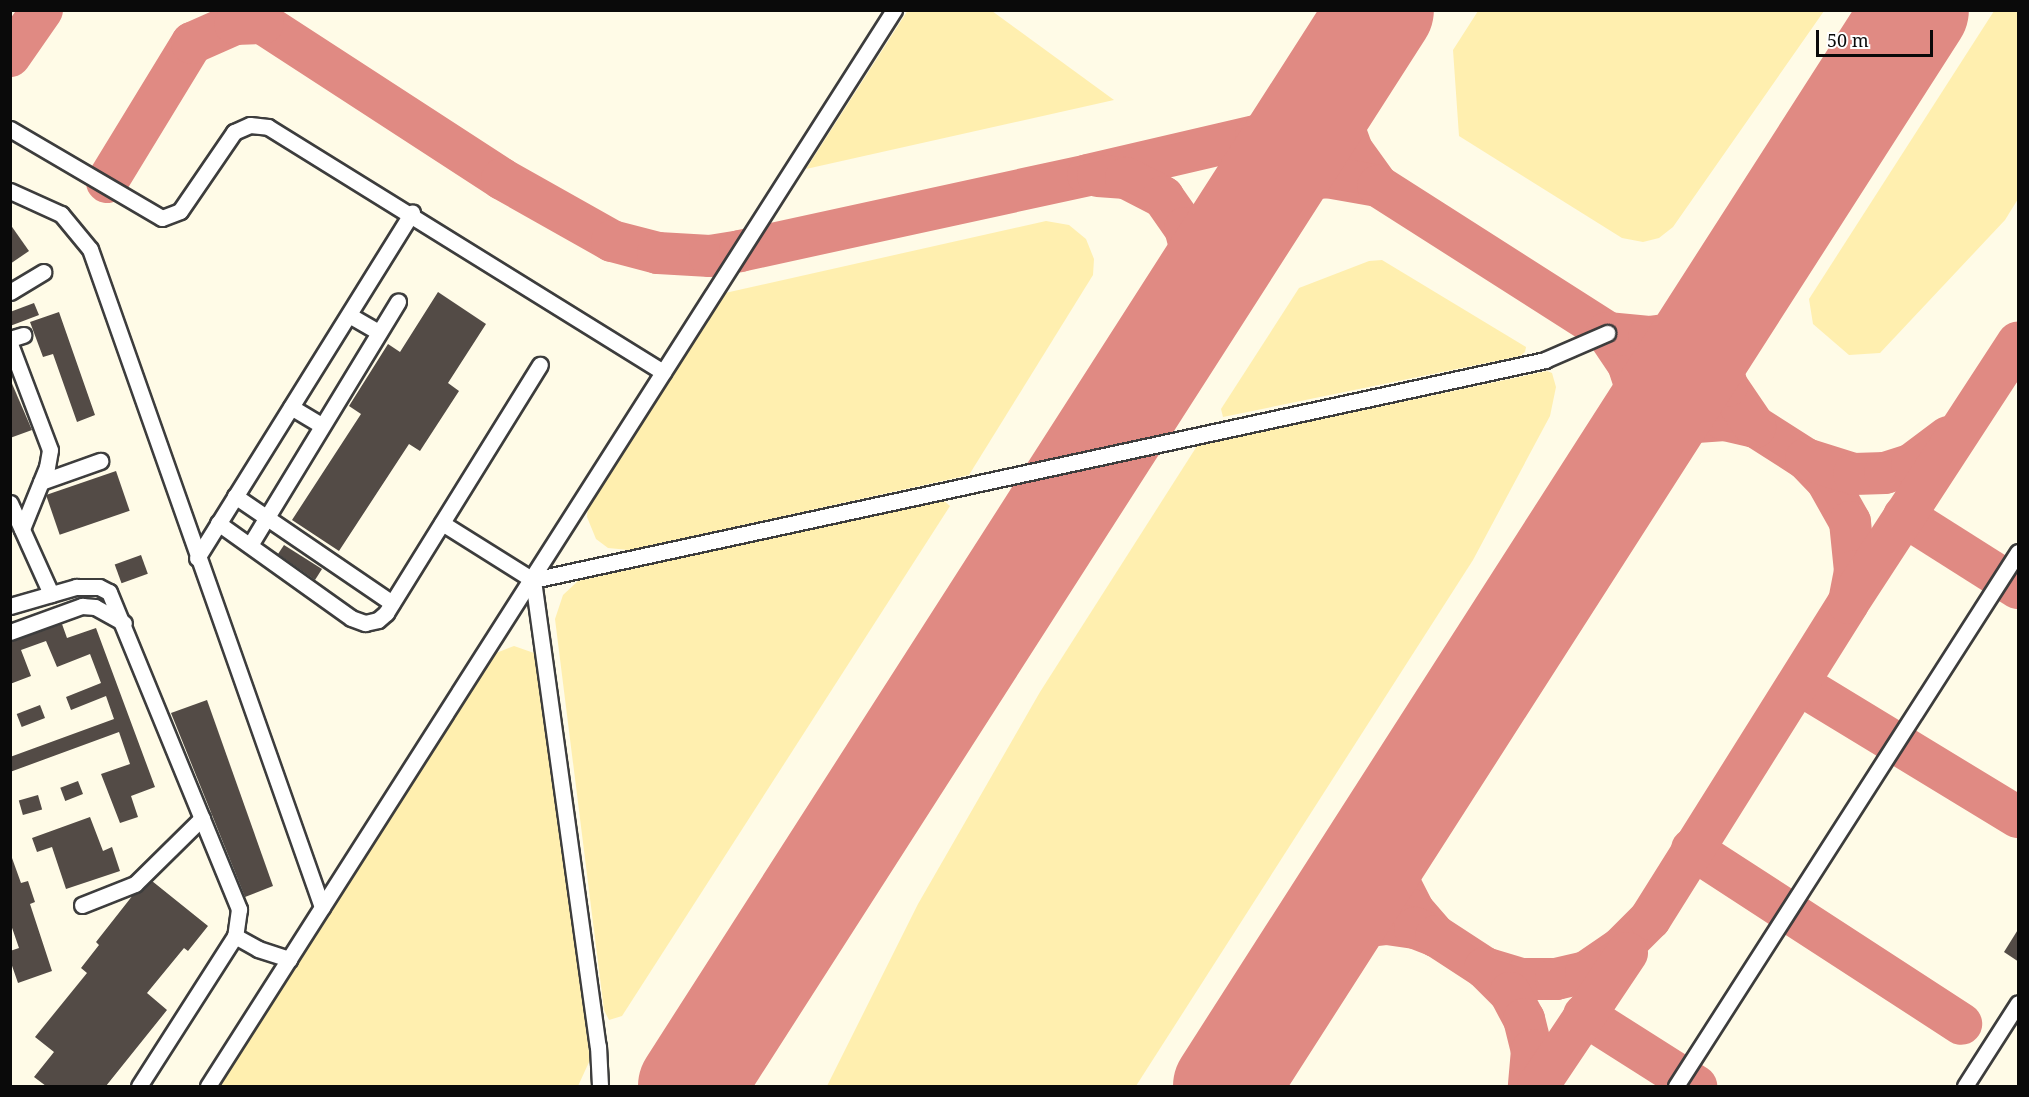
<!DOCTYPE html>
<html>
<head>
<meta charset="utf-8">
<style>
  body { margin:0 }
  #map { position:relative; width:2029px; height:1097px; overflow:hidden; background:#fffbe7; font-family:"Noto Serif",serif }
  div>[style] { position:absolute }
  .sand>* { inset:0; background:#ffefaf }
  .taxiway>* { height:42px; margin:-21px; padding:0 21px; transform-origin:21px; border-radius:21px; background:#e08a83 }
  .runway>* { height:106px; margin:-53px; padding:0 53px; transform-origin:53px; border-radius:53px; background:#e08a83 }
  .building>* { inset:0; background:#534b46; transform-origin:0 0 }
  .roads { filter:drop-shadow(2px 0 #3d3d3d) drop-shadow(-2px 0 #3d3d3d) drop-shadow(0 2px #3d3d3d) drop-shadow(0 -2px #3d3d3d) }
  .minor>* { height:15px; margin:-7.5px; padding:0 7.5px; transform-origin:7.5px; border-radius:7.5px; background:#fff }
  span { translate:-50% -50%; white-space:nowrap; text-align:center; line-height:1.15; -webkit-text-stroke:6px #fff; paint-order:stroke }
  .frame { position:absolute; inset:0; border:12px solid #0a0a0a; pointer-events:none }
  .scale { position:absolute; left:1816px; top:30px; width:117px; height:27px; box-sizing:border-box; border:3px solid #0a0a0a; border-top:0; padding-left:8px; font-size:18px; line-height:21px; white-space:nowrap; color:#0a0a0a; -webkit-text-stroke:4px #fff; paint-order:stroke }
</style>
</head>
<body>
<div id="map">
  <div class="sand">
    <i style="clip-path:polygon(908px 10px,992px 11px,1114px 100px,806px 169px)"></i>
    <i style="clip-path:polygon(1478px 11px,1478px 10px,1824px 11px,1673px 227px,1659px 238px,1643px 242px,1622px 238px,1459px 136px,1453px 50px)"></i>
    <i style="clip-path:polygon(1994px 11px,2018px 11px,2018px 199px,2005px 220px,1880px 353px,1849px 355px,1813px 324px,1809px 299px)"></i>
    <i style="clip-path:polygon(1046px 221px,1069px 225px,1086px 239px,1094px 259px,1093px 275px,969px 475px,629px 550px,608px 548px,596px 539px,587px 517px,588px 505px,725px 293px)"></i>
    <i style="clip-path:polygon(1382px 260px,1526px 347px,1525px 352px,1520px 356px,1223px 417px,1221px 409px,1299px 288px,1369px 261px)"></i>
    <i style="clip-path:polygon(1547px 371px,1552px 373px,1556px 387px,1550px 416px,1473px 560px,1136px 1086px,827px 1086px,918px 904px,1040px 692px,1197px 446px)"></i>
    <i style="clip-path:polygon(943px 500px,950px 506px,622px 1016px,609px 1020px,604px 1010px,555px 619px,563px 595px,578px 581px)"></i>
    <i style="clip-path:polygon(514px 646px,534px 653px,541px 665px,590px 1060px,578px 1086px,216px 1086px,491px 655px)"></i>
  </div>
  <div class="taxiway">
    <i style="left:242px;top:10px;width:310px;rotate:33deg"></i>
    <i style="left:502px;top:179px;width:126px;rotate:29.4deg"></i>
    <i style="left:612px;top:241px;width:48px;rotate:14.6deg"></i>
    <i style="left:658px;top:253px;width:52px;rotate:3.3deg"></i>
    <i style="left:710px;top:256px;width:30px;rotate:-9deg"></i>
    <i style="left:740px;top:251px;width:356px;rotate:-12.3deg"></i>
    <i style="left:1088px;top:175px;width:172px;rotate:-13.1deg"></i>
    <i style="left:1256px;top:136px;width:34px;rotate:-19deg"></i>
    <i style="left:1288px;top:125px;width:48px;rotate:-37.3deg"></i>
    <i style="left:10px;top:56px;width:56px;rotate:-55.2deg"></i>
    <i style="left:1343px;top:69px;width:59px;rotate:89deg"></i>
    <i style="left:1344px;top:128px;width:23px;rotate:70deg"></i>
    <i style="left:1352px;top:150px;width:44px;rotate:54.2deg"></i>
    <i style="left:1098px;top:176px;width:28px;rotate:4deg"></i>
    <i style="left:1126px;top:178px;width:42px;rotate:27.2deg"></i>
    <i style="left:1163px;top:197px;width:38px;rotate:55deg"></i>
    <i style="left:1185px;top:228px;width:39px;rotate:75deg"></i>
    <i style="left:1195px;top:266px;width:48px;rotate:99.7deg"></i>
    <i style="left:107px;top:182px;width:163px;rotate:-58.6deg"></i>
    <i style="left:192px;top:43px;width:47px;rotate:-23.8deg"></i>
    <i style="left:235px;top:24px;width:28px;rotate:-2deg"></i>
    <i style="left:1248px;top:217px;width:40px;rotate:-42deg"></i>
    <i style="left:1278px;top:190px;width:27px;rotate:-22deg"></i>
    <i style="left:1303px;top:180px;width:24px;rotate:-7deg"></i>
    <i style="left:1327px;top:177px;width:52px;rotate:10deg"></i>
    <i style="left:1378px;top:186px;width:508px;rotate:32.53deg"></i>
    <i style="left:1806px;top:459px;width:30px;rotate:46deg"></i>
    <i style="left:1827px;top:481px;width:47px;rotate:60.7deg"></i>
    <i style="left:1850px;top:522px;width:49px;rotate:84.2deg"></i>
    <i style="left:1855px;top:571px;width:25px;rotate:101deg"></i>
    <i style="left:1633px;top:456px;width:21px;rotate:-49deg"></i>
    <i style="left:1647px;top:440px;width:39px;rotate:-26deg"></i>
    <i style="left:1682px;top:423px;width:43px;rotate:-4deg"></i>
    <i style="left:1725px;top:420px;width:31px;rotate:13deg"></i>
    <i style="left:1755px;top:427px;width:50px;rotate:-124.3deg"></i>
    <i style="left:1727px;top:386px;width:24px;rotate:-105deg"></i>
    <i style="left:1721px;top:363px;width:44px;rotate:-86.1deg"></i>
    <i style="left:1724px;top:319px;width:28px;rotate:-67deg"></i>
    <i style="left:1633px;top:456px;width:48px;rotate:-82.9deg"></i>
    <i style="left:1639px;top:408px;width:26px;rotate:-101deg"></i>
    <i style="left:1634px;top:382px;width:19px;rotate:-108deg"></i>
    <i style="left:1628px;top:364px;width:37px;rotate:-124deg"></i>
    <i style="left:1607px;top:333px;width:42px;rotate:5.4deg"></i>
    <i style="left:1649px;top:337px;width:25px;rotate:-7deg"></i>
    <i style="left:1674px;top:334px;width:48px;rotate:-26deg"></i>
    <i style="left:1717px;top:313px;width:27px;rotate:-48deg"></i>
    <i style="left:1806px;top:459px;width:50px;rotate:17.4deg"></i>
    <i style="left:1854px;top:474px;width:31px;rotate:-2deg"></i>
    <i style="left:1885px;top:473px;width:28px;rotate:-18deg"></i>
    <i style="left:1912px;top:464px;width:45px;rotate:-36.9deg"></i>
    <i style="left:1904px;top:516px;width:135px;rotate:32.3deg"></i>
    <i style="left:1799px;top:684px;width:256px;rotate:31.3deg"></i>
    <i style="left:1399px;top:819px;width:35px;rotate:95deg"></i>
    <i style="left:1396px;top:854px;width:30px;rotate:82deg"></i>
    <i style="left:1400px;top:884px;width:29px;rotate:63deg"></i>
    <i style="left:1413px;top:910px;width:35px;rotate:49deg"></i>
    <i style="left:1692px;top:849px;width:321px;rotate:33deg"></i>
    <i style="left:1305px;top:962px;width:44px;rotate:-36.6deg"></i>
    <i style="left:1340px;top:936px;width:23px;rotate:-23deg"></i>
    <i style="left:1361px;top:927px;width:26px;rotate:-7deg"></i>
    <i style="left:1387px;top:924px;width:28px;rotate:8deg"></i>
    <i style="left:1415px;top:928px;width:22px;rotate:21deg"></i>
    <i style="left:1436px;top:936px;width:59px;rotate:33.1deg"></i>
    <i style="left:1485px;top:968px;width:39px;rotate:17deg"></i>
    <i style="left:1522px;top:979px;width:34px"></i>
    <i style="left:1556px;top:979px;width:31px;rotate:-13deg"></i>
    <i style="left:1586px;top:972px;width:42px;rotate:-34.4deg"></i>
    <i style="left:1621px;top:948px;width:41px;rotate:-45deg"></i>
    <i style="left:1650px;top:919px;width:373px;rotate:-57.9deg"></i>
    <i style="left:1848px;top:603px;width:311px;rotate:-56.9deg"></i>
    <i style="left:1485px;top:968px;width:35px;rotate:45deg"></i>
    <i style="left:1510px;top:993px;width:30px;rotate:62deg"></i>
    <i style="left:1524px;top:1019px;width:32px;rotate:76deg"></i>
    <i style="left:1532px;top:1050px;width:36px;rotate:95deg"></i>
    <i style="left:1584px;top:1015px;width:133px;rotate:32.4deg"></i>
    <i style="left:722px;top:1086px;width:190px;rotate:-65.1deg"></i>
    <i style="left:1538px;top:1086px;width:160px;rotate:-56.2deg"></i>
  </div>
  <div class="runway">
    <i style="left:691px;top:1086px;width:1278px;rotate:-57.33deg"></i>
    <i style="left:1226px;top:1086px;width:1278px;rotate:-57.33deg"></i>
  </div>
  <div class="building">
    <i style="clip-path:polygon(10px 224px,29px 251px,10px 264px)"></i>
    <i style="clip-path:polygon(438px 292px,486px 324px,448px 383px,459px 391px,420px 451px,409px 444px,339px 551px,292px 520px,361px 414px,349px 406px,388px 344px,400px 352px)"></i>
    <i style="clip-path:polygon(34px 303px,39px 315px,10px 326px,10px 312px)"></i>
    <i style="clip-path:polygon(59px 312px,95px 415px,77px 422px,53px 354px,43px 357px,30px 322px)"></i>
    <i style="clip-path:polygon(10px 379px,32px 430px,10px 438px)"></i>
    <i style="left:116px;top:471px;width:42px;height:74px;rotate:71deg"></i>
    <i style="clip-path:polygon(284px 545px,322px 569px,315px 580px,278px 554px)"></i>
    <i style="left:141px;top:555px;width:20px;height:28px;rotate:70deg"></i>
    <i style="clip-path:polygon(62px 624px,67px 638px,96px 628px,155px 787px,131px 796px,138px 817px,120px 823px,101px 774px,130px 764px,119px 732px,10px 772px,10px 757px,114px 719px,106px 696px,71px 710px,66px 697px,101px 683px,90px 654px,57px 667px,46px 641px,21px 650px,31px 676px,10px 684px,10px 641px)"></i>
    <i style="clip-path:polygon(207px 700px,273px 886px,245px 897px,171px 713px)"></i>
    <i style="left:40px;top:705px;width:14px;height:25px;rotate:69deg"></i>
    <i style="left:78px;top:781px;width:14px;height:19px;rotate:69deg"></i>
    <i style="left:38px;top:795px;width:15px;height:20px;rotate:74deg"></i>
    <i style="clip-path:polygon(90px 817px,103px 851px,112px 847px,120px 871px,66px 889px,52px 847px,37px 852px,32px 838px)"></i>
    <i style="clip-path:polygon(12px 858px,21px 883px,28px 881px,35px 902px,30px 904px,52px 971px,18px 983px,10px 960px,10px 951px,19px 948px,10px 922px)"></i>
    <i style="clip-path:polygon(152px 881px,208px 926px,188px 951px,184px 948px,147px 993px,167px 1010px,106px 1086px,46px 1086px,34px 1077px,54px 1052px,35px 1037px,87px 973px,81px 968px,99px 945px,96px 942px,133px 895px)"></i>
    <i style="clip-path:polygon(2019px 928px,2019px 962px,2004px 952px)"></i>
  </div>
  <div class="roads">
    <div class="minor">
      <i style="left:10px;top:129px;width:176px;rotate:30.4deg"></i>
      <i style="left:162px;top:218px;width:19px;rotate:-21deg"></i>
      <i style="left:180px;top:211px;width:96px;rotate:-55.6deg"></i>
      <i style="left:234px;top:132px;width:17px;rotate:-24deg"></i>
      <i style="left:250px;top:125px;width:18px;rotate:6deg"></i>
      <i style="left:268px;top:127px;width:465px;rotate:31.8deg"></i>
      <i style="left:10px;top:191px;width:56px;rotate:24.3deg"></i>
      <i style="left:61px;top:214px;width:45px;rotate:50.4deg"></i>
      <i style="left:90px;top:249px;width:698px;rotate:70.58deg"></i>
      <i style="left:10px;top:292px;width:39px;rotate:-31deg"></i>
      <i style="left:349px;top:315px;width:34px;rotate:30deg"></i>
      <i style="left:10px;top:339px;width:14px;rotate:-17deg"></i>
      <i style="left:10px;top:344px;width:113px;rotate:69.3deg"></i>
      <i style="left:50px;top:450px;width:17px;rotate:100deg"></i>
      <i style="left:47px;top:467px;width:67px;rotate:112deg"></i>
      <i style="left:291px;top:407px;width:35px;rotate:31deg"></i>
      <i style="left:41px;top:482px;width:63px;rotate:-19.6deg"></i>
      <i style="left:235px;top:496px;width:190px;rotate:34.3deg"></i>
      <i style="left:10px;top:503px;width:100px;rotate:65.7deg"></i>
      <i style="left:218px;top:523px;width:163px;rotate:35.5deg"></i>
      <i style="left:351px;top:618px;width:15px;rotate:20deg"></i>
      <i style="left:365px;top:623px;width:13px;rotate:-13deg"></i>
      <i style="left:378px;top:620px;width:11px;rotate:-41deg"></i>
      <i style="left:386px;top:613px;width:292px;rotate:-58.2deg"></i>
      <i style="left:442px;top:523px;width:107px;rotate:32.1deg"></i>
      <i style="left:533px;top:580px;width:1036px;rotate:-12.26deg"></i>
      <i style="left:1545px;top:360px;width:68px;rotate:-23.5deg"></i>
      <i style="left:250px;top:545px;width:285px;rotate:-58.7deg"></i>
      <i style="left:197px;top:558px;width:407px;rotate:-58.1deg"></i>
      <i style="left:533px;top:580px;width:471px;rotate:82.1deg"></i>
      <i style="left:598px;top:1046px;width:40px;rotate:87.1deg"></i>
      <i style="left:10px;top:606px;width:69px;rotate:-16.1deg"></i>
      <i style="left:76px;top:587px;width:23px"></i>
      <i style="left:99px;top:587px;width:11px;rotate:27deg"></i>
      <i style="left:109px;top:592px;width:343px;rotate:67.7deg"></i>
      <i style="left:239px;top:909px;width:27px;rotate:98deg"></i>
      <i style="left:235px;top:936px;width:178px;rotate:122.6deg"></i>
      <i style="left:10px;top:632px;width:77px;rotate:-19.9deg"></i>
      <i style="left:82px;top:606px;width:13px;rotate:4deg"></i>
      <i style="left:95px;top:607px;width:33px;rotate:29deg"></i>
      <i style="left:82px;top:905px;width:57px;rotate:-21.6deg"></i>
      <i style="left:135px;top:884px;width:94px;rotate:-44.6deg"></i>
      <i style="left:235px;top:936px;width:26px;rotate:29deg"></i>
      <i style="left:258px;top:949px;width:33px;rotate:18deg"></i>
      <i style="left:208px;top:1086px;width:1276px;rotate:-57.48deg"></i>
      <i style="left:1676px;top:1086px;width:634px;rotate:-57.36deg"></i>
      <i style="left:1965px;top:1086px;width:98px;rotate:-57.4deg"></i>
    </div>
  </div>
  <div class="frame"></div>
  <div class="scale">50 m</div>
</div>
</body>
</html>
